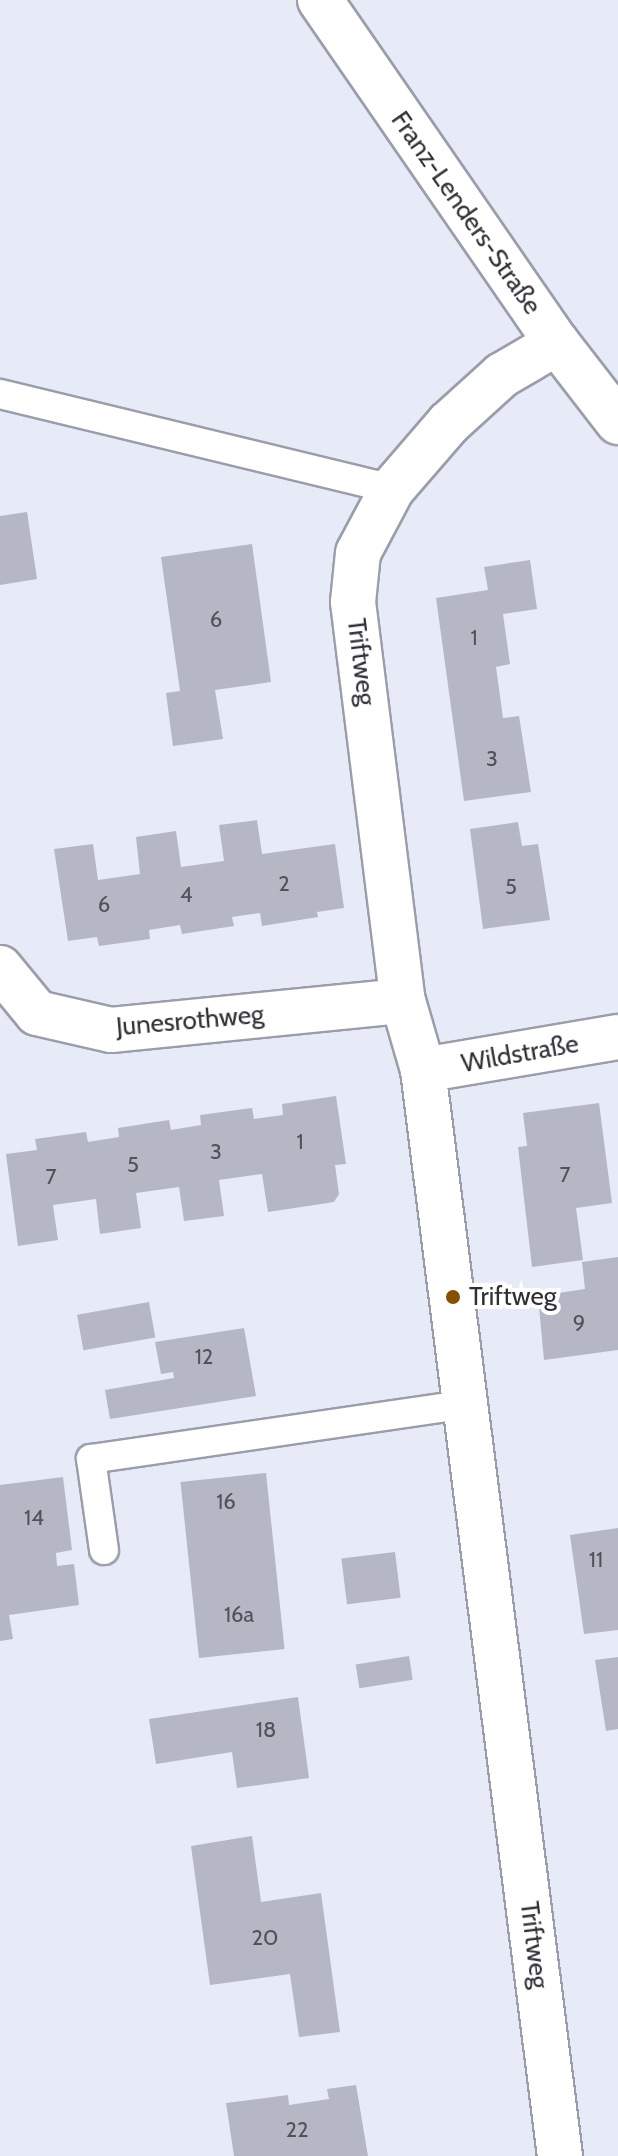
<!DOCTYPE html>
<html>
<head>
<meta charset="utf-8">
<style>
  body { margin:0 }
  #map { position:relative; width:618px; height:2156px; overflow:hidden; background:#e7eaf7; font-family:Cabin,sans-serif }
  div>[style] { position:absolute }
  .building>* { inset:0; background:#b5b7c4; transform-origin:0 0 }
  .roads { filter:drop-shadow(2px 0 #9b9daa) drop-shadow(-2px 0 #9b9daa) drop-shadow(0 2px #9b9daa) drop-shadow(0 -2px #9b9daa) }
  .service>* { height:28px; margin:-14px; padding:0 14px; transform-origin:14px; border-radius:14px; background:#fff }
  .minor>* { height:44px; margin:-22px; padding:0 22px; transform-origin:22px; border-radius:22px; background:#fff }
  .tertiary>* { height:44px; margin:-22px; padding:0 22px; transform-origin:22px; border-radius:22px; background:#fff }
  .dots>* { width:22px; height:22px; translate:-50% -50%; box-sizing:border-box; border:4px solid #fff; border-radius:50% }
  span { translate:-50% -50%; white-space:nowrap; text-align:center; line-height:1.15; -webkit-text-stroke:8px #fff; paint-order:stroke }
  .number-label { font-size:22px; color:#505259 }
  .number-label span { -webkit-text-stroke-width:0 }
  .street-label { font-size:26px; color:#2f3035 }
  .poi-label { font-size:26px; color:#2f3035 }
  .left { translate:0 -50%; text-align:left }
</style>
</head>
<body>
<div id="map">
  <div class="building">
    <i style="clip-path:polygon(27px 512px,37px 579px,0 585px,0 516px)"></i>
    <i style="clip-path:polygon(252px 544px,271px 682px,215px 690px,223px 739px,173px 746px,166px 693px,180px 691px,161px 557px)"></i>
    <i style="clip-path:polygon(530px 560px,537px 609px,503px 614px,510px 664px,496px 667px,503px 718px,519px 716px,531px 792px,464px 801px,436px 598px,488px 590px,484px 567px)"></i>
    <i style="clip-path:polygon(257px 820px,262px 854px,335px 844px,344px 908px,317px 912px,318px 917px,262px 926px,260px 913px,232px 917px,234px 926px,182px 934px,180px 925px,149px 930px,150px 939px,99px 946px,97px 937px,68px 941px,54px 849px,93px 844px,98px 880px,140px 874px,136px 837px,176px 831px,181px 867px,224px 861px,219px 825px)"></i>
    <i style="clip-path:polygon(518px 822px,522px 846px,538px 844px,550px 920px,483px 929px,470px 829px)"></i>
    <i style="clip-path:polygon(336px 1096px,346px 1164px,335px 1165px,339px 1194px,334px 1202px,268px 1212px,262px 1174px,219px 1180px,224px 1216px,184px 1221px,179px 1187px,136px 1193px,141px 1228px,100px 1234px,96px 1199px,53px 1205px,58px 1240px,18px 1246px,6px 1154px,37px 1150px,35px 1139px,86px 1132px,88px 1142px,119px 1137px,118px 1128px,169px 1120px,171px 1130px,201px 1125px,200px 1115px,252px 1108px,254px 1119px,283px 1115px,282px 1104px)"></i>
    <i style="clip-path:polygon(599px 1103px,612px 1203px,576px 1208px,583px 1260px,532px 1267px,518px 1147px,527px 1146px,523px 1113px)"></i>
    <i style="clip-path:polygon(618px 1257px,618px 1350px,544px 1360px,538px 1296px,585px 1289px,582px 1262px)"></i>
    <i style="left:149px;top:1302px;width:36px;height:73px;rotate:80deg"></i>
    <i style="clip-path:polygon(244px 1328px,256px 1396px,110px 1419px,105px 1390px,174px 1378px,173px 1372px,161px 1374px,155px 1342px)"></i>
    <i style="left:266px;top:1473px;width:177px;height:86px;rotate:84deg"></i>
    <i style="clip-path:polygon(63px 1477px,72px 1550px,56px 1553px,57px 1566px,74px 1564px,79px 1605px,9px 1615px,13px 1639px,0 1641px,0 1485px)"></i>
    <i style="clip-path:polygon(618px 1528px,618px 1630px,584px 1634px,570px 1535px)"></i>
    <i style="left:395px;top:1552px;width:46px;height:54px;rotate:83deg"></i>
    <i style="left:409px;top:1656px;width:24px;height:54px;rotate:81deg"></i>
    <i style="clip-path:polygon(618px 1657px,618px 1729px,606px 1731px,595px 1660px)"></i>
    <i style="clip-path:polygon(298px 1697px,309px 1778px,237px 1788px,232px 1752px,156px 1764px,149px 1719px)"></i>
    <i style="clip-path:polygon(252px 1836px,261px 1902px,321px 1893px,340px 2032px,299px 2037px,290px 1974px,210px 1985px,191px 1846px)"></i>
    <i style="clip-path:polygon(356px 2085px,368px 2156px,234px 2156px,226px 2103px,288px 2095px,289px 2105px,329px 2099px,327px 2089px)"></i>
  </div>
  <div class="roads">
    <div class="service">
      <i style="left:0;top:394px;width:403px;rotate:13.6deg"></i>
      <i style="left:104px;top:1550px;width:92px;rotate:-98.1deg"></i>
      <i style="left:91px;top:1459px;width:379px;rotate:-8.3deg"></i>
    </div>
    <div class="minor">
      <i style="left:557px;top:343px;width:64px;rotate:149.8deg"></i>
      <i style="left:502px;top:375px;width:72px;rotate:137.8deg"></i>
      <i style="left:449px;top:423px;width:87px;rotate:130.8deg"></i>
      <i style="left:392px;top:489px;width:72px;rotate:118deg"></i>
      <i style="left:358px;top:553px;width:49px;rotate:95.8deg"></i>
      <i style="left:353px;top:602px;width:402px;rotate:82.9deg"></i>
      <i style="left:403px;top:1001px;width:72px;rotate:73.8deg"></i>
      <i style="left:423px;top:1070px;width:1095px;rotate:82.81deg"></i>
      <i style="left:0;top:968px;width:58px;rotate:50.6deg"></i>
      <i style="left:37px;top:1013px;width:76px;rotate:12.9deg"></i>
      <i style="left:111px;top:1030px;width:293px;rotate:-5.7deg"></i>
      <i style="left:423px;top:1070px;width:198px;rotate:-9.6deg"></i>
    </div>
    <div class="tertiary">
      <i style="left:320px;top:0;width:417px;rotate:55.4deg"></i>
      <i style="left:557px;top:343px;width:100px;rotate:52.3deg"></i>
    </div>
  </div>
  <div class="dots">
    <i style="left:453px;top:1297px;background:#874f01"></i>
  </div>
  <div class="number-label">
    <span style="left:216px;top:620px">6</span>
    <span style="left:474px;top:638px">1</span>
    <span style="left:492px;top:759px">3</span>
    <span style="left:284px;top:884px">2</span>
    <span style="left:511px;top:887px">5</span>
    <span style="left:186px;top:895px">4</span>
    <span style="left:104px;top:905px">6</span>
    <span style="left:300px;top:1142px">1</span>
    <span style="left:216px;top:1152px">3</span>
    <span style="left:133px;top:1165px">5</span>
    <span style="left:565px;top:1175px">7</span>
    <span style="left:51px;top:1177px">7</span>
    <span style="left:579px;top:1323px">9</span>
    <span style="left:204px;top:1357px">12</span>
    <span style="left:226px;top:1502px">16</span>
    <span style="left:34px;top:1518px">14</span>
    <span style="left:596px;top:1560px">11</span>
    <span style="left:239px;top:1615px">16a</span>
    <span style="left:266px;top:1730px">18</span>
    <span style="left:265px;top:1938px">20</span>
    <span style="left:297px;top:2130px">22</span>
  </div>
  <div class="street-label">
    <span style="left:466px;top:213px;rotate:55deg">Franz-Lenders-Straße</span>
    <span style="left:361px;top:662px;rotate:83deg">Triftweg</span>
    <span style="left:190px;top:1021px;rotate:-5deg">Junesrothweg</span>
    <span style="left:520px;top:1054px;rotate:-10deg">Wildstraße</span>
    <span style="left:534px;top:1945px;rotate:83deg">Triftweg</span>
  </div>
  <div class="poi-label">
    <span class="left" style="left:469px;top:1297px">Triftweg</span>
  </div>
</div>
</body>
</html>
